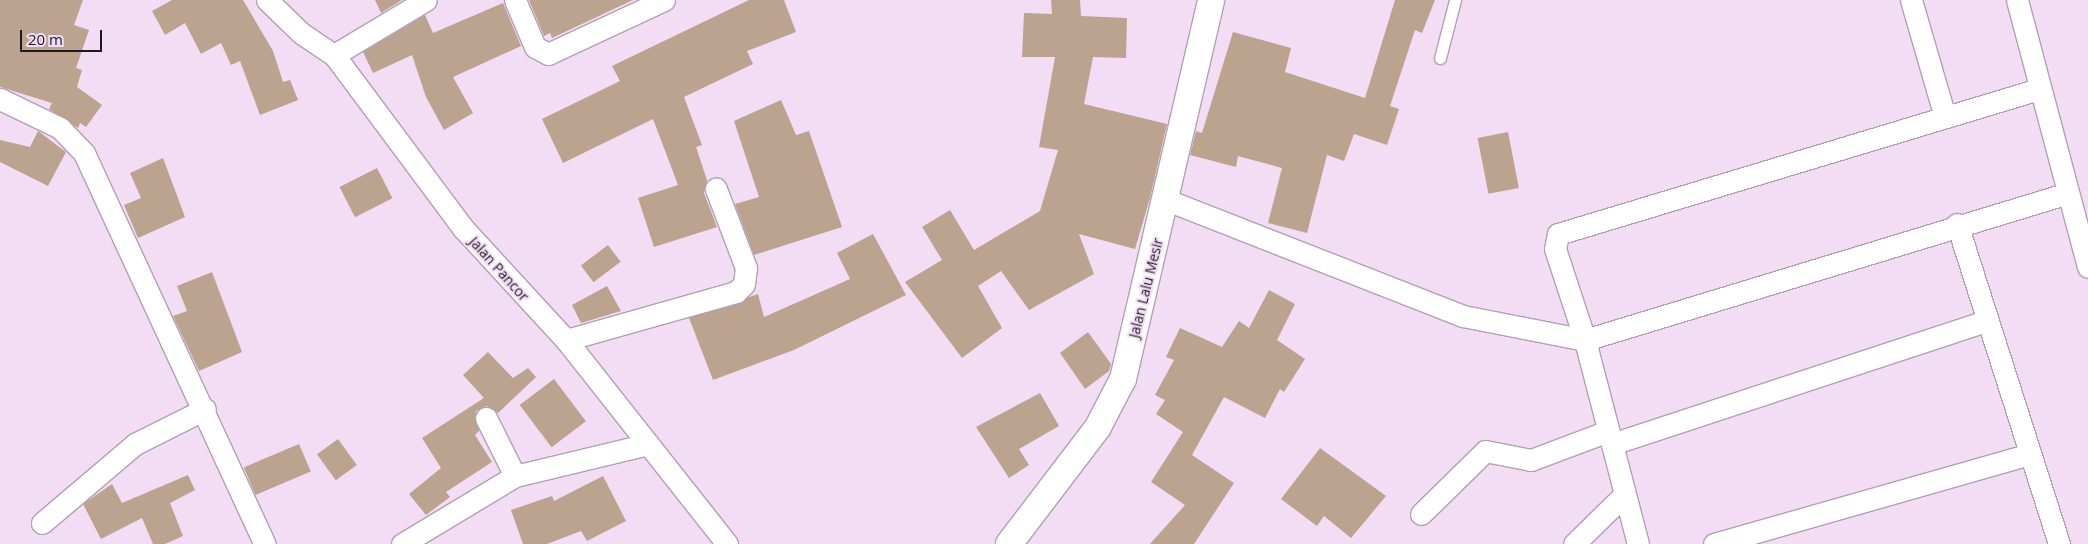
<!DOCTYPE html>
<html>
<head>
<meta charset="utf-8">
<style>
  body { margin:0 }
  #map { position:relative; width:2088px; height:544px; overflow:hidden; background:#f2ddf5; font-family:"Open Sans",sans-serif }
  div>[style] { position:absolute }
  .building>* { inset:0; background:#bba390; transform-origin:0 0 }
  .roads { filter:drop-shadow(1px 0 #b29fb5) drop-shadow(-1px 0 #b29fb5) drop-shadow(0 1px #b29fb5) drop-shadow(0 -1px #b29fb5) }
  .service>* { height:11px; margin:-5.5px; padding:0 5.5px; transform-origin:5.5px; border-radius:5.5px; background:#fff }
  .minor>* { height:21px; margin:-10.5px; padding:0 10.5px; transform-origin:10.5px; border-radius:10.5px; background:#fff }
  .tertiary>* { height:26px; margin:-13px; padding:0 13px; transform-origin:13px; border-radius:13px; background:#fff }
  span { translate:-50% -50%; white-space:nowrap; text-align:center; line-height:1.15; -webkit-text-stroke:4px #f2ddf5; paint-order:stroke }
  .street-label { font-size:14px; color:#1f1821 }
  .scale { position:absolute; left:20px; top:30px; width:82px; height:22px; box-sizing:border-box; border:2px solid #1f1821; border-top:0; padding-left:6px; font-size:15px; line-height:18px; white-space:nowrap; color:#1f1821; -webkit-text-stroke:4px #f2ddf5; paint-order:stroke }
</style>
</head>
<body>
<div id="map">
  <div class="building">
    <i style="clip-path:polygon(0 0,83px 0,74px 25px,89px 30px,76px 68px,82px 70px,77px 87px,102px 105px,86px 127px,80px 123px,78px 128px,49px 109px,52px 103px,0 87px)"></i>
    <i style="clip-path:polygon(172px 0,243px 0,273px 51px,283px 82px,290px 80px,298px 100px,260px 115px,240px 61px,231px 65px,221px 43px,201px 54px,185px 23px,165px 35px,152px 11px)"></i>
    <i style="clip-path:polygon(375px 0,402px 0,381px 13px)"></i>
    <i style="clip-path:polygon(529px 0,633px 0,552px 38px,550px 33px,544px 36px)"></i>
    <i style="clip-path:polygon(749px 0,784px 0,796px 32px,747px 51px,753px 64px,684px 97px,702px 145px,696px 147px,707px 180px,704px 193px,717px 227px,654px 247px,638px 198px,678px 185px,653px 119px,563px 163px,542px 119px,620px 81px,612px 66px)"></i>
    <i style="clip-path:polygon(1051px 0,1080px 0,1081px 16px,1127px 18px,1126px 58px,1093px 57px,1084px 104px,1167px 124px,1150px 198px,1135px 249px,1079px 234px,1094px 274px,1029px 310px,1001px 271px,978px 286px,1002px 328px,962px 358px,905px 282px,942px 260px,922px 227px,950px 210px,974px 250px,1040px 211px,1058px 150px,1039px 147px,1055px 57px,1022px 57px,1024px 13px,1052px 14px)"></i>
    <i style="clip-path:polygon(1395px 0,1435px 0,1422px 33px,1415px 30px,1390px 106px,1399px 109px,1387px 145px,1354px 134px,1344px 161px,1327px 155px,1307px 233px,1268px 223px,1282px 168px,1238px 156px,1236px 167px,1190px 155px,1196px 131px,1202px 133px,1233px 32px,1291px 48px,1285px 72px,1365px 98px)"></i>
    <i style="clip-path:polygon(503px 3px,521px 46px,453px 77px,473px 113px,444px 130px,426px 97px,412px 55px,373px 73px,363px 52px,425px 15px,433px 33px)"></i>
    <i style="clip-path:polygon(781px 100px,796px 135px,809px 131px,842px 227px,754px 255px,735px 204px,759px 197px,734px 121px)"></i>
    <i style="clip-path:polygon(38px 131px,66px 152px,48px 186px,0 162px,0 140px,30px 147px)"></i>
    <i style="left:1508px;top:132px;width:57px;height:31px;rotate:79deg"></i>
    <i style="clip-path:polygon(163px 158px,185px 217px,138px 238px,124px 205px,141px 198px,130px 173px)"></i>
    <i style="left:377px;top:168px;width:34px;height:42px;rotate:63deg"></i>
    <i style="clip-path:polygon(873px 234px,906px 295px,794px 350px,713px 380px,689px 318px,758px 294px,764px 317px,850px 279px,837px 253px)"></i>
    <i style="left:608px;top:245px;width:21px;height:34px;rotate:53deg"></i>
    <i style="clip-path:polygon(212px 272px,242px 352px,199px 371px,173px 316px,187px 311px,177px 286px)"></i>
    <i style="clip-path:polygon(607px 286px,621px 311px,581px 323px,572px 305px)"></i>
    <i style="clip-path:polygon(1269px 290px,1295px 304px,1277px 340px,1305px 359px,1284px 392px,1280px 389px,1265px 418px,1224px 397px,1192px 455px,1234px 483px,1194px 544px,1150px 544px,1185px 505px,1151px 482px,1183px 432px,1156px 414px,1165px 400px,1155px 395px,1174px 360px,1166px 357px,1180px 328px,1222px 347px,1239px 321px,1249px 328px)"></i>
    <i style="clip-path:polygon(1088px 332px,1111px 364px,1109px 371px,1085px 389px,1060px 353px)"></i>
    <i style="clip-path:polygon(488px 352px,513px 378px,528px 368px,536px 377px,498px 413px,487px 406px,476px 411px,479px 431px,475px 435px,492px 462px,446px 492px,450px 497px,426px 515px,409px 494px,441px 468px,422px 438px,484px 398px,463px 375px)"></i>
    <i style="left:554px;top:379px;width:53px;height:43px;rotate:53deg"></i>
    <i style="clip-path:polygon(1040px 393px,1059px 426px,1019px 449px,1029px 465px,1009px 478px,976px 427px)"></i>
    <i style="left:338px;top:439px;width:32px;height:26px;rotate:54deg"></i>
    <i style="left:299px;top:444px;width:30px;height:60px;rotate:67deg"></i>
    <i style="clip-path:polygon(1320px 448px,1386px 496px,1351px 538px,1324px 516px,1317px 526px,1281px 499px)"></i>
    <i style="clip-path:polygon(188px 475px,195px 490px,170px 503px,183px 536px,165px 544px,153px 544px,142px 518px,101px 539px,83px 504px,112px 484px,122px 503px)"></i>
    <i style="clip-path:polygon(603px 476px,626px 521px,587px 541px,581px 531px,547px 544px,523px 544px,511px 510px,552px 496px,554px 501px)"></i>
  </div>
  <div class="roads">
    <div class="service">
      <i style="left:1440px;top:58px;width:60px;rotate:-75.5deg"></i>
    </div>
    <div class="minor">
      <i style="left:267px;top:0;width:47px;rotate:44.1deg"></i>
      <i style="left:301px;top:33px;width:40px;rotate:34deg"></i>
      <i style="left:334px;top:55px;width:216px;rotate:53.3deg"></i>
      <i style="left:463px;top:228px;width:152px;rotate:47.4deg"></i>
      <i style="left:566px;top:340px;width:260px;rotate:51.7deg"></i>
      <i style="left:515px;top:0;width:51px;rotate:66.9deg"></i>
      <i style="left:535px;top:47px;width:15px;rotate:28deg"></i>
      <i style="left:548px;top:54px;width:128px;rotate:-25deg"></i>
      <i style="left:1911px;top:0;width:122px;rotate:73.8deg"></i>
      <i style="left:2017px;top:0;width:276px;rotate:75.1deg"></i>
      <i style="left:334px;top:55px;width:107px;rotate:-30.9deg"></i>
      <i style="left:0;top:99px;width:67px;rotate:25.8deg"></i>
      <i style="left:60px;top:128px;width:35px;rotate:46deg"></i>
      <i style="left:84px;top:153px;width:431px;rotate:65.2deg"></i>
      <i style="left:1167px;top:200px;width:318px;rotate:21.4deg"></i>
      <i style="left:1463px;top:316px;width:124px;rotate:11.1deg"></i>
      <i style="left:1585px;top:340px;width:502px;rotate:-16.92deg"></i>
      <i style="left:1957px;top:224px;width:336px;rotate:72.3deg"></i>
      <i style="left:566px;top:340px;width:177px;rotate:-15.8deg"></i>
      <i style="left:736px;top:292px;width:11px;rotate:-45deg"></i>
      <i style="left:744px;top:284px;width:16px;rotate:-83deg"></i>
      <i style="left:746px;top:268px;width:85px;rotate:-110.8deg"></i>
      <i style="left:486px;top:418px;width:65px;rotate:63.4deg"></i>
      <i style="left:515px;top:476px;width:137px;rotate:-13.5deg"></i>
      <i style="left:1612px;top:444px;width:395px;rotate:-18.2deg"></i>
      <i style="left:1421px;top:514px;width:90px;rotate:-44.5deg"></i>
      <i style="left:1485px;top:451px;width:47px;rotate:11.1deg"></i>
      <i style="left:1531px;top:460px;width:82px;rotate:-20.6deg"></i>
      <i style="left:42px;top:523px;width:122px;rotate:-40.3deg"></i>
      <i style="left:135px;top:444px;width:78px;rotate:-26.6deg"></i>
      <i style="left:402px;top:544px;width:132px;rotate:-31deg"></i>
      <i style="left:1574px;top:544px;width:70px;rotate:-44.4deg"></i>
      <i style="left:1638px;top:544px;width:211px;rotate:-104.6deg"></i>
      <i style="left:1585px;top:340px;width:96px;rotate:-108.2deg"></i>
      <i style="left:1555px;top:249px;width:15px;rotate:-79deg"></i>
      <i style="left:1558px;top:234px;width:502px;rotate:-16.78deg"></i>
      <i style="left:1714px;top:544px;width:328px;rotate:-15.9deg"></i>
    </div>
    <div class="tertiary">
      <i style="left:1009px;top:544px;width:147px;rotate:-52.7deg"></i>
      <i style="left:1098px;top:427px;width:54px;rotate:-62.5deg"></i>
      <i style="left:1123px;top:379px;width:389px;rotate:-76.9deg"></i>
    </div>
  </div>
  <div class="street-label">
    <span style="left:499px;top:269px;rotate:48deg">Jalan Pancor</span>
    <span style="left:1146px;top:288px;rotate:-76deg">Jalan Lalu Mesir</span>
  </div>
  <div class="scale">20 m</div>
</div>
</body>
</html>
